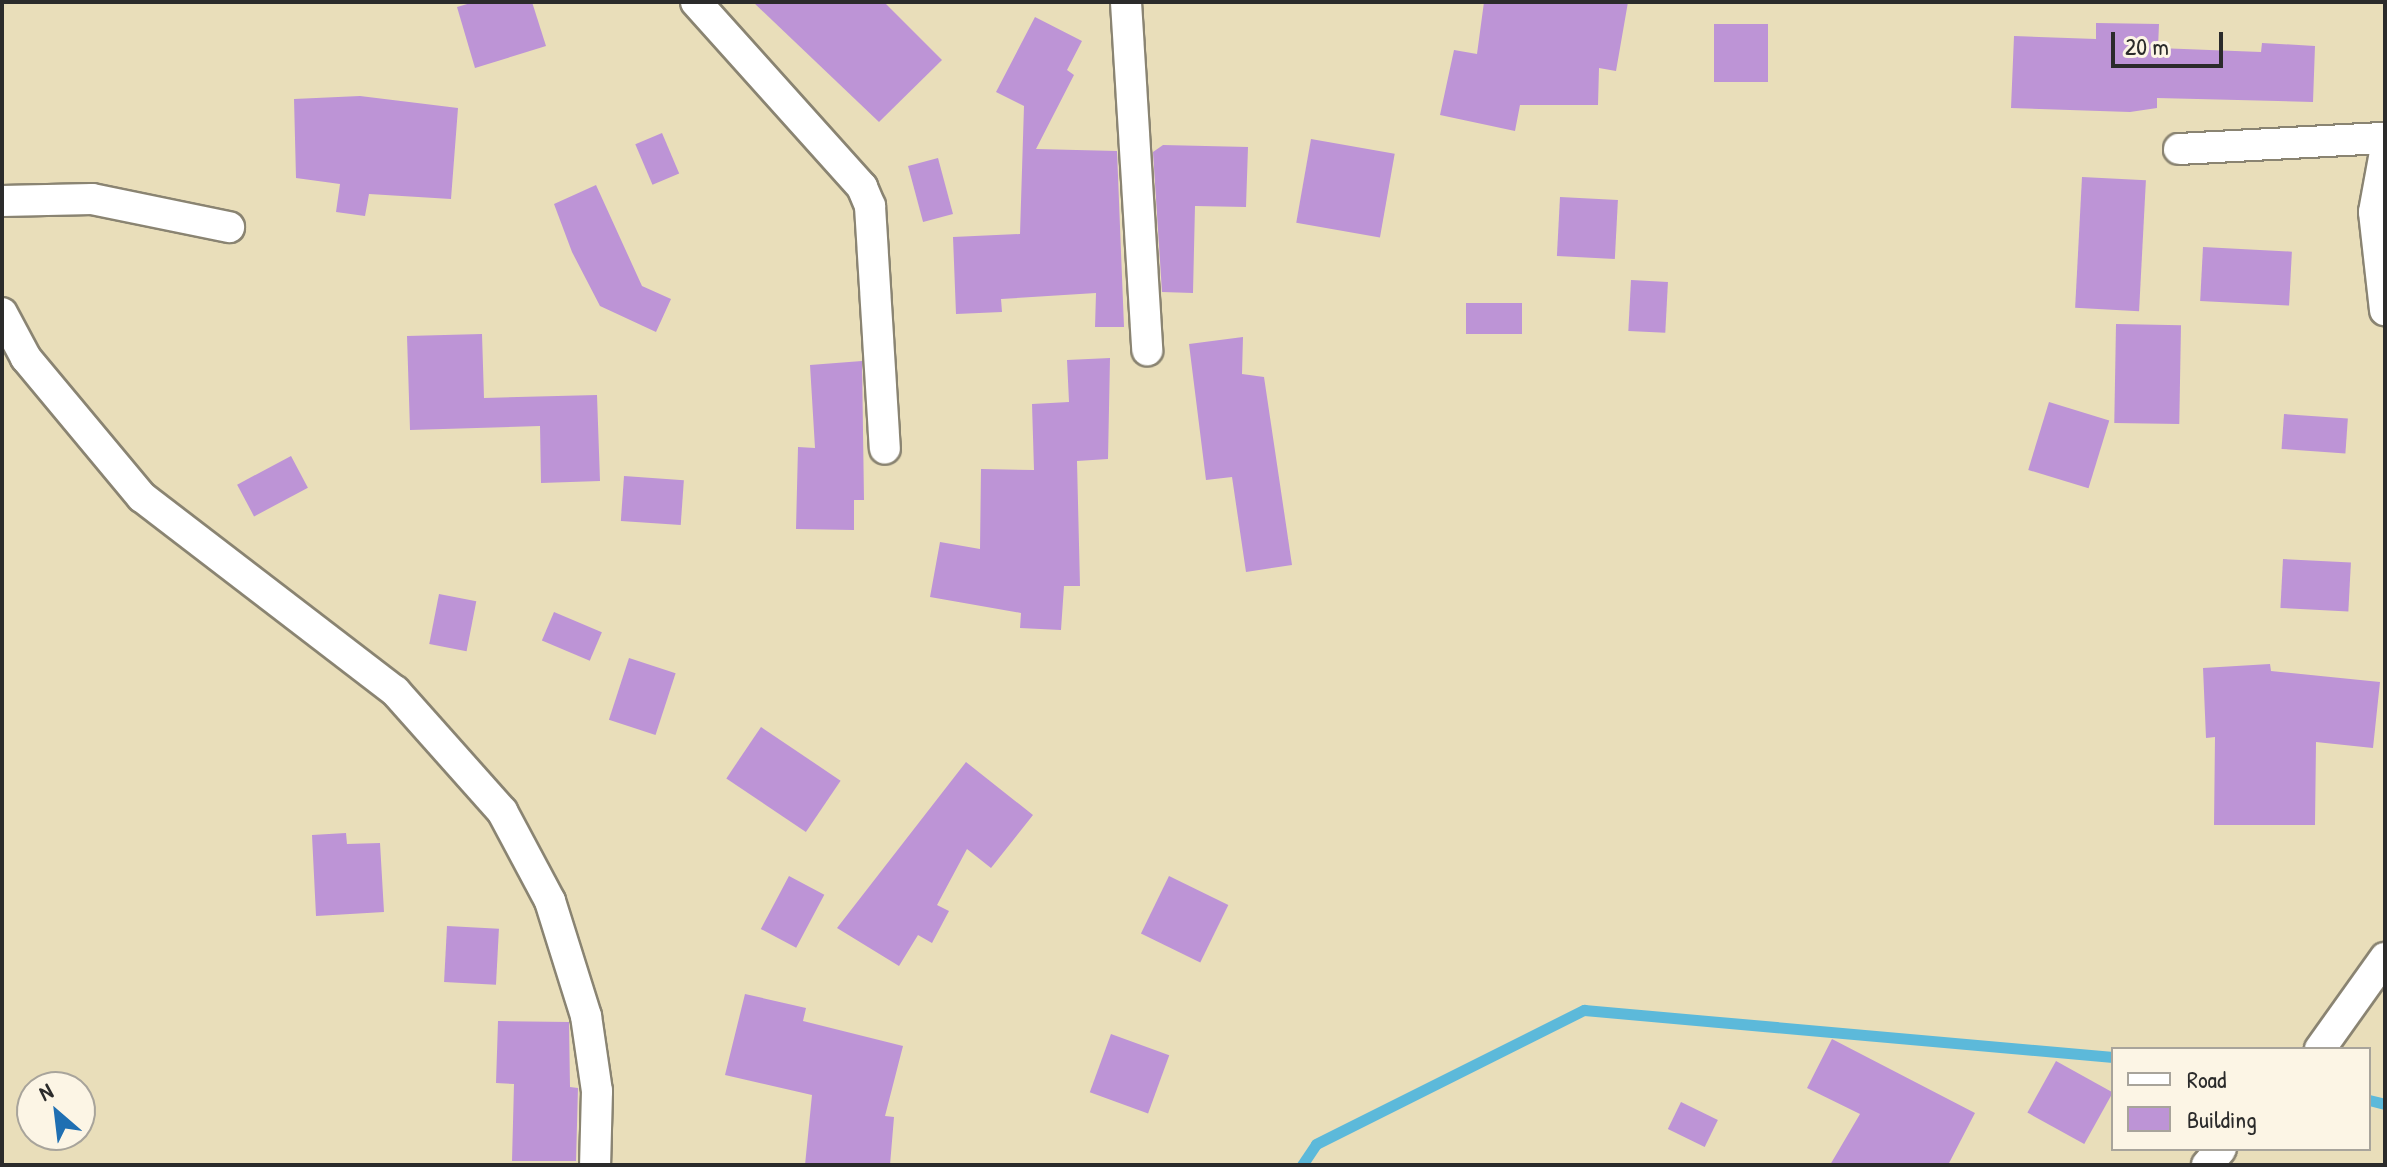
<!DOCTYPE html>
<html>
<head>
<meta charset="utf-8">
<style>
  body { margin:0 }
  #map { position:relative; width:2387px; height:1167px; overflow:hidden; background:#e9deba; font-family:"Patrick Hand",sans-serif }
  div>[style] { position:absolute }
  .stream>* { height:11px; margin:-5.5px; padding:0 5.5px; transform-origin:5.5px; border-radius:5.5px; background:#5cb9da }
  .building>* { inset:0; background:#bd94d6; transform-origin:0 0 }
  .roads { filter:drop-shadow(2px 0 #8a8472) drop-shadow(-2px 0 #8a8472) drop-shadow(0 2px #8a8472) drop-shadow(0 -2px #8a8472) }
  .street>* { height:30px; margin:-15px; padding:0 15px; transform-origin:15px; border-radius:15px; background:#fff }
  span { translate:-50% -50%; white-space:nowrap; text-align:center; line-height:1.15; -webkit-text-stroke:6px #fcf5e5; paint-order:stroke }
  .frame { position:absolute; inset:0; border:4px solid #2b2b2b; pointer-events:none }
  .legend { position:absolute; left:2111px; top:1047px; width:260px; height:104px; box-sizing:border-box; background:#fcf5e5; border:2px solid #a8a49b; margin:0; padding:10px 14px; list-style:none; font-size:24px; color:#2b2b2b }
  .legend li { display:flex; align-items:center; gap:16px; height:40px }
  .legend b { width:40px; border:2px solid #a8a49b }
  .north { position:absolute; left:16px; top:1071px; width:80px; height:80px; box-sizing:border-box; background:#fcf5e5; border:2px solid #a8a49b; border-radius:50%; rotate:332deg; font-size:22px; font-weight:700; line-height:32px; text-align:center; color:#2b2b2b }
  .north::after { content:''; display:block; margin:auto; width:28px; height:36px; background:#1f6fb2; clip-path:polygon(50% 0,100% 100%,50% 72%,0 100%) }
  .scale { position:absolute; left:2111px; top:32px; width:112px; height:36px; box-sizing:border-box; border:4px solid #2b2b2b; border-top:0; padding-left:10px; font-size:24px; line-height:28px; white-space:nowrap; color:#2b2b2b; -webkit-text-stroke:6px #fcf5e5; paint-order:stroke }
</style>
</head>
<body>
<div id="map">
  <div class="stream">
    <i style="left:2369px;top:1100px;width:16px;rotate:14deg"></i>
    <i style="left:1302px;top:1165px;width:25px;rotate:-56deg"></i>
    <i style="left:1316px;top:1144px;width:300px;rotate:-26.6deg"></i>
    <i style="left:1584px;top:1010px;width:531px;rotate:5.08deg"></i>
  </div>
  <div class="building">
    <i style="clip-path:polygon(474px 2px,532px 2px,546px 46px,475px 68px,457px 7px)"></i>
    <i style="clip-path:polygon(753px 2px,884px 2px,942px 60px,879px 122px)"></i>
    <i style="clip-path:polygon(1484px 2px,1628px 2px,1616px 71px,1599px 68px,1598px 105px,1520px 105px,1515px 131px,1440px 115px,1454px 50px,1477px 54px)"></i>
    <i style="clip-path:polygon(1035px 17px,1082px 41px,1067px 70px,1074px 75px,1036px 149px,1117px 151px,1124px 327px,1095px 327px,1096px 293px,1001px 299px,1002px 312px,956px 314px,953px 237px,1020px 234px,1024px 106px,996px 92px)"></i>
    <i style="clip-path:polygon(2096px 23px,2159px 24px,2158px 48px,2261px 52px,2262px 43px,2315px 46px,2313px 102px,2157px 98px,2157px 108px,2130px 112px,2011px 108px,2014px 36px,2096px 39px)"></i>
    <i style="left:1714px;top:24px;width:54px;height:58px"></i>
    <i style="clip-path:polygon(360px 96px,458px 108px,451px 199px,369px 194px,365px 216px,336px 212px,340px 184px,296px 178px,294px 99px)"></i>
    <i style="left:662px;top:133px;width:44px;height:29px;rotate:67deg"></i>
    <i style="left:1311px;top:139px;width:85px;height:85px;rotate:10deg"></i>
    <i style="clip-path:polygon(1163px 145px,1248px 147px,1246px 207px,1195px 206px,1193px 293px,1162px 292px,1153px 152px)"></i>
    <i style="left:938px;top:158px;width:58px;height:31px;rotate:75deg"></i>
    <i style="left:2082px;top:177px;width:64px;height:131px;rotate:3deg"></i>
    <i style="clip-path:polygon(596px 185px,642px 286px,671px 299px,656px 332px,600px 306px,572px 252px,554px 204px)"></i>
    <i style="left:1560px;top:197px;width:58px;height:59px;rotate:3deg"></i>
    <i style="left:2203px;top:247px;width:89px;height:54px;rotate:3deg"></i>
    <i style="left:1631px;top:280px;width:37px;height:51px;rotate:3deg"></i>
    <i style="left:1466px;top:303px;width:56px;height:31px"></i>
    <i style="left:2116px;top:324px;width:65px;height:99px;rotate:1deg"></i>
    <i style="clip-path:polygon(482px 334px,484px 398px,597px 395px,600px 481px,541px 483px,540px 426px,410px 430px,407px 336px)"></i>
    <i style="clip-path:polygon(1243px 337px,1242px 374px,1264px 377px,1292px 565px,1246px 572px,1232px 477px,1206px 480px,1189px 344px)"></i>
    <i style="clip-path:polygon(1110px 358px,1108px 459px,1077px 461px,1080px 586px,1064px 586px,1061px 630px,1020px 628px,1021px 613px,930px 597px,940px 542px,980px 549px,981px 469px,1034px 470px,1032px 404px,1069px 402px,1067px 360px)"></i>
    <i style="clip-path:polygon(862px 361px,864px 500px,854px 500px,854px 530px,796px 529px,798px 447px,815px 448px,810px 365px)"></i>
    <i style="left:2049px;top:402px;width:63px;height:71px;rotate:17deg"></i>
    <i style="left:2284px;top:414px;width:64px;height:35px;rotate:4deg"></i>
    <i style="left:291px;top:456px;width:36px;height:61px;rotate:62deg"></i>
    <i style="left:624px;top:476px;width:60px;height:45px;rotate:4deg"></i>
    <i style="left:2283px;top:559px;width:68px;height:49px;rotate:3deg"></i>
    <i style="left:439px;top:594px;width:38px;height:51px;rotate:11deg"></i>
    <i style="left:554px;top:612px;width:52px;height:31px;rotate:23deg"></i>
    <i style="left:629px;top:658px;width:49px;height:65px;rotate:18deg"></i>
    <i style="clip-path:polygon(2270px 664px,2271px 671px,2380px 682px,2373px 748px,2316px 742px,2315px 825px,2214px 825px,2215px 737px,2206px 738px,2203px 668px)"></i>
    <i style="left:761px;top:727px;width:96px;height:62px;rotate:34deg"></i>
    <i style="clip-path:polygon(966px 762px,1033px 815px,991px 868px,967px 849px,937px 905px,949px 911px,932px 943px,918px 935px,899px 966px,837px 928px)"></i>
    <i style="clip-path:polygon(346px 833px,347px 844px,380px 843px,384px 912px,316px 916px,312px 835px)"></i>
    <i style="left:789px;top:876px;width:40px;height:60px;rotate:28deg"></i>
    <i style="left:1169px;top:876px;width:66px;height:64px;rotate:26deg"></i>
    <i style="left:447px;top:926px;width:52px;height:56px;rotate:3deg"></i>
    <i style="clip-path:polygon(745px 994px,806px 1008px,803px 1021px,903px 1046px,885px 1116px,894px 1117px,890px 1165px,805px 1165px,812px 1095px,725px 1075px)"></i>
    <i style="clip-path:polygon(498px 1021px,569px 1022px,570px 1087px,578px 1088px,576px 1161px,512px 1161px,514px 1084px,496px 1083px)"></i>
    <i style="left:1111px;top:1034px;width:62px;height:62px;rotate:20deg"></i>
    <i style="clip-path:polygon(1832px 1039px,1975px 1113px,1948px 1165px,1830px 1165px,1860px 1114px,1807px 1088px)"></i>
    <i style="left:2056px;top:1061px;width:65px;height:59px;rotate:29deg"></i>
    <i style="left:1681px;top:1102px;width:41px;height:30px;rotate:26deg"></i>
  </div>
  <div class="roads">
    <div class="street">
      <i style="left:696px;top:2px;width:249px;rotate:48.1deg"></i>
      <i style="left:862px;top:187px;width:21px;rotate:67deg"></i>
      <i style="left:870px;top:206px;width:243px;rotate:86.5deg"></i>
      <i style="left:1126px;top:2px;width:349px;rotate:86.5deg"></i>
      <i style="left:2179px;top:149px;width:206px;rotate:-3.1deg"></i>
      <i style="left:2385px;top:152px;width:61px;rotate:100.4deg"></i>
      <i style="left:2374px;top:212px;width:99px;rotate:83.6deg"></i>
      <i style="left:2px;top:201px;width:90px;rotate:-1.3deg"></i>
      <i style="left:92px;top:199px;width:140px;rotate:11.6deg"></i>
      <i style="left:2px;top:313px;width:51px;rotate:61.9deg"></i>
      <i style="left:26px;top:358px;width:181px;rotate:50.2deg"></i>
      <i style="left:142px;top:497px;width:319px;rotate:37.5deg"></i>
      <i style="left:395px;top:691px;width:161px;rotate:48.3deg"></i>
      <i style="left:502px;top:811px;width:102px;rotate:61.9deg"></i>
      <i style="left:550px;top:901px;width:121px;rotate:72.6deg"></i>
      <i style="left:586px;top:1016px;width:76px;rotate:81.7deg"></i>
      <i style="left:597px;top:1091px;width:74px;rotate:91.5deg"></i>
      <i style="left:2320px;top:1049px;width:112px;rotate:-54.5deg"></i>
      <i style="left:2207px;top:1165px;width:21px;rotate:-49deg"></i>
    </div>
  </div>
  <div class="frame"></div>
  <ul class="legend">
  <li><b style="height:10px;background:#fff"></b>Road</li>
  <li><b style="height:22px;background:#bd94d6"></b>Building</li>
  </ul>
  <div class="north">N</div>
  <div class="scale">20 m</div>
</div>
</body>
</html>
